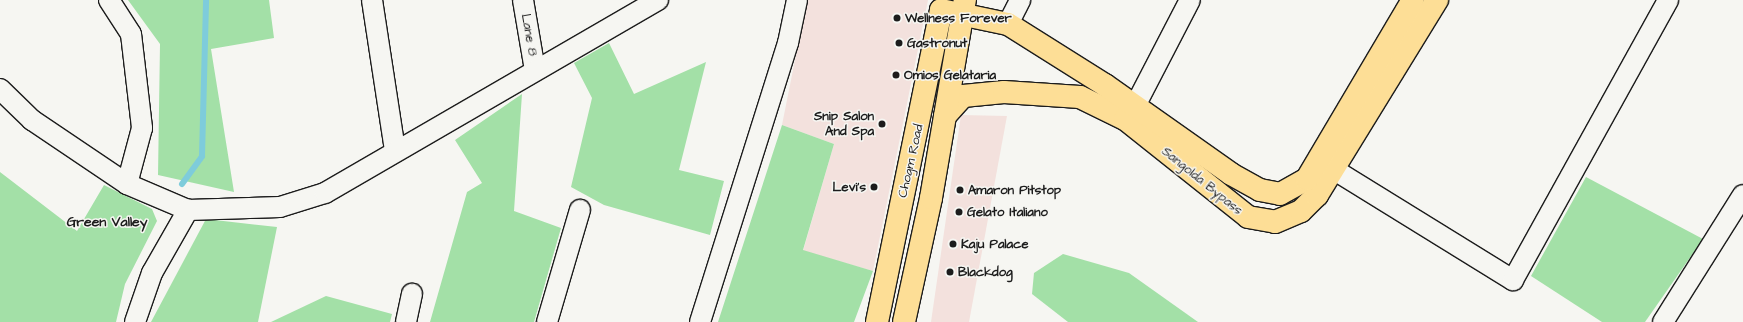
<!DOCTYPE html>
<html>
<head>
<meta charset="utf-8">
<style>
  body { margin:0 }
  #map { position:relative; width:1743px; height:322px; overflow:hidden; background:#f6f6f2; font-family:"Architects Daughter",sans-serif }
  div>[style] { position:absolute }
  .built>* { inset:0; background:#f3e1dd }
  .green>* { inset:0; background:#a3e0a7 }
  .stream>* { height:6px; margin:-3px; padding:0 3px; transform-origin:3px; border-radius:3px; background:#7eccdb }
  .roads { filter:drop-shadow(1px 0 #1c1c1c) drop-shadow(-1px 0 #1c1c1c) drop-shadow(0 1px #1c1c1c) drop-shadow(0 -1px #1c1c1c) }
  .minor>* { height:20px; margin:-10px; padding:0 10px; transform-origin:10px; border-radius:10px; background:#f6f6f2 }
  .major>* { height:22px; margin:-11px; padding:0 11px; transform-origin:11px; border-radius:11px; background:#fdde96 }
  .highway>* { height:22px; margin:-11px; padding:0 11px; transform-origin:11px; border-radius:11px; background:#fdde96 }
  .dots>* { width:11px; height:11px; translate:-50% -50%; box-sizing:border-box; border:2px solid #f6f6f2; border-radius:50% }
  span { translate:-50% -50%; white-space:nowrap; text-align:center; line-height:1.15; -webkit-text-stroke:3px #f6f6f2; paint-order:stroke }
  .poi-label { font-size:13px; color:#1c1c1c; font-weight:700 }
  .left { translate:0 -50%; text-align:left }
  .right { translate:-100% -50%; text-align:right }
  .street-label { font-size:13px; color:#1c1c1c }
  .neighbourhood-label { font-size:14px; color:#1c1c1c; font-weight:700 }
</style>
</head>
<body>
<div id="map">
  <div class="built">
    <i style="clip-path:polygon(807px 0,928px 0,873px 271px,803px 251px,834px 144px,782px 125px)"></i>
    <i style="clip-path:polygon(961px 115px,1007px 116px,969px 322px,931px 322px)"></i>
  </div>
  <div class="green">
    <i style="clip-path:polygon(128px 0,269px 0,274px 38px,211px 49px,234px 192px,158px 175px,160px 44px)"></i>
    <i style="clip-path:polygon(609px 43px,634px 94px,706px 62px,679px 170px,724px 181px,710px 235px,604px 205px,571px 187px,592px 98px,574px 63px)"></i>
    <i style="clip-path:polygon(522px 94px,514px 211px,561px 228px,534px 322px,430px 322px,467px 192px,482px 183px,455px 140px)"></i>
    <i style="clip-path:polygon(782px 125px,834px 144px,803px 250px,873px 271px,854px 322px,718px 322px)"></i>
    <i style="clip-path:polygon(0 172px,77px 231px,104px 185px,152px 209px,157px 221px,125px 284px,116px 322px,0 322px)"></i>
    <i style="clip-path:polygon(1586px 177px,1703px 239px,1645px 322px,1602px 322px,1531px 276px)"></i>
    <i style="clip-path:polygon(206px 219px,277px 227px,258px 322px,151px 322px)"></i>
    <i style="clip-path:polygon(1063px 254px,1129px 273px,1198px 322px,1068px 322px,1032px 294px,1034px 273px)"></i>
    <i style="clip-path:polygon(326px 296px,392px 314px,390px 322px,271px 322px)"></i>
  </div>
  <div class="stream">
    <i style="left:182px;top:184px;width:34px;rotate:-54deg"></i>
    <i style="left:202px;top:156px;width:156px;rotate:-88.5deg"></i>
  </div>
  <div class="roads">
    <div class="minor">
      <i style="left:109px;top:0;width:40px;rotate:57.1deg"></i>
      <i style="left:131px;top:34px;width:95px;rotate:83.3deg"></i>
      <i style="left:142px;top:128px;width:58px;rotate:105deg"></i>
      <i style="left:372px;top:0;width:152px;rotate:81.3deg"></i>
      <i style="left:523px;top:0;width:71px;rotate:80.3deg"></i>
      <i style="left:1008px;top:24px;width:27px;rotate:-63deg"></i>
      <i style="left:0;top:89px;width:45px;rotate:44.1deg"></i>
      <i style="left:32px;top:120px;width:115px;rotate:34deg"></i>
      <i style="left:127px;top:184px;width:66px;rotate:23.1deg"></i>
      <i style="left:188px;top:210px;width:92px;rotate:-1.9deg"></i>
      <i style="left:280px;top:207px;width:47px;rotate:-17.3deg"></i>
      <i style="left:325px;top:193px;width:385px;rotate:-30.1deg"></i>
      <i style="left:1135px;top:106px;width:119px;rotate:-62.6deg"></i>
      <i style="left:1320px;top:161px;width:227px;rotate:31.7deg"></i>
      <i style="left:1513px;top:280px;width:320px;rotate:-61deg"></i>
      <i style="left:135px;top:322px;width:52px;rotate:-70.9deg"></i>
      <i style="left:152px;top:273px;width:73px;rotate:-60.3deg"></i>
      <i style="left:406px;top:322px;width:29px;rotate:-78deg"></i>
      <i style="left:547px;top:322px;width:117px;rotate:-73.6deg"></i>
      <i style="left:700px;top:322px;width:293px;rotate:-72.5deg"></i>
      <i style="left:788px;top:43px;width:44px;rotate:-78.2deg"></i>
      <i style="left:1663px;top:322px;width:150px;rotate:-57.8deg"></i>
    </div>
    <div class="major">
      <i style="left:945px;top:116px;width:27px;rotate:-48deg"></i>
      <i style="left:963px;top:96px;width:41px;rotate:-5.6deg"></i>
      <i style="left:1004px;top:92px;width:76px;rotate:3.8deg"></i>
      <i style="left:1080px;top:97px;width:50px;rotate:26.1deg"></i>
      <i style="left:1125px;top:119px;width:157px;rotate:38.5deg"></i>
      <i style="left:1248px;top:217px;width:27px;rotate:10deg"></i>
      <i style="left:1275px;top:222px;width:28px;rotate:-23deg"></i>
      <i style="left:1301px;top:211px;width:23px;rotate:-45deg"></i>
      <i style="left:1317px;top:195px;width:229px;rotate:-58.4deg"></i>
      <i style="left:904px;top:322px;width:127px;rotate:-77.7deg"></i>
      <i style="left:931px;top:198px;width:201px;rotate:-80.3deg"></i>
    </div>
    <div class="highway">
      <i style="left:877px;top:322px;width:318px;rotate:-78.4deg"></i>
      <i style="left:941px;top:10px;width:68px;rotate:11.8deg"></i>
      <i style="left:1008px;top:24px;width:115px;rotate:32.2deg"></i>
      <i style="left:1105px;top:85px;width:154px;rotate:35.2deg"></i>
      <i style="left:1231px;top:174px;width:33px;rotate:29deg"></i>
      <i style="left:1260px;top:190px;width:20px;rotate:11deg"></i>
      <i style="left:1280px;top:194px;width:31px;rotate:-29deg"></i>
      <i style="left:1307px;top:179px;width:208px;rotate:-59.4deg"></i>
    </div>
  </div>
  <div class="dots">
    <i style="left:897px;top:18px;background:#1c1c1c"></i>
    <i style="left:899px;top:43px;background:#1c1c1c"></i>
    <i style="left:896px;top:75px;background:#1c1c1c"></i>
    <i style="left:882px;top:124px;background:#1c1c1c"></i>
    <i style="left:874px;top:187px;background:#1c1c1c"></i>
    <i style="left:960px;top:190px;background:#1c1c1c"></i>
    <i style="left:959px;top:212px;background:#1c1c1c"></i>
    <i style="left:953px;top:244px;background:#1c1c1c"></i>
    <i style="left:950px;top:272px;background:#1c1c1c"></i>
  </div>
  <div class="poi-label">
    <span class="left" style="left:905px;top:18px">Wellness Forever</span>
    <span class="left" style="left:907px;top:43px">Gastronut</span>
    <span class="left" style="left:904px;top:75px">Omios Gelataria</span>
    <span class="right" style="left:874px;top:124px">Snip Salon<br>And Spa</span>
    <span class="right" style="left:866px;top:187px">Levi's</span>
    <span class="left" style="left:968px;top:190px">Amaron Pitstop</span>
    <span class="left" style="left:967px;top:212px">Gelato Italiano</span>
    <span class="left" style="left:961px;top:244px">Kaju Palace</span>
    <span class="left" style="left:958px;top:272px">Blackdog</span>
  </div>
  <div class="street-label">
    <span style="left:529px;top:35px;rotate:80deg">Lane 8</span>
    <span style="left:911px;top:161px;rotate:-77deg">Chogm Road</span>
    <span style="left:1202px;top:181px;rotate:39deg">Sangolda Bypass</span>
  </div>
  <div class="neighbourhood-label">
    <span style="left:107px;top:222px">Green Valley</span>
  </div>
</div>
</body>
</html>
